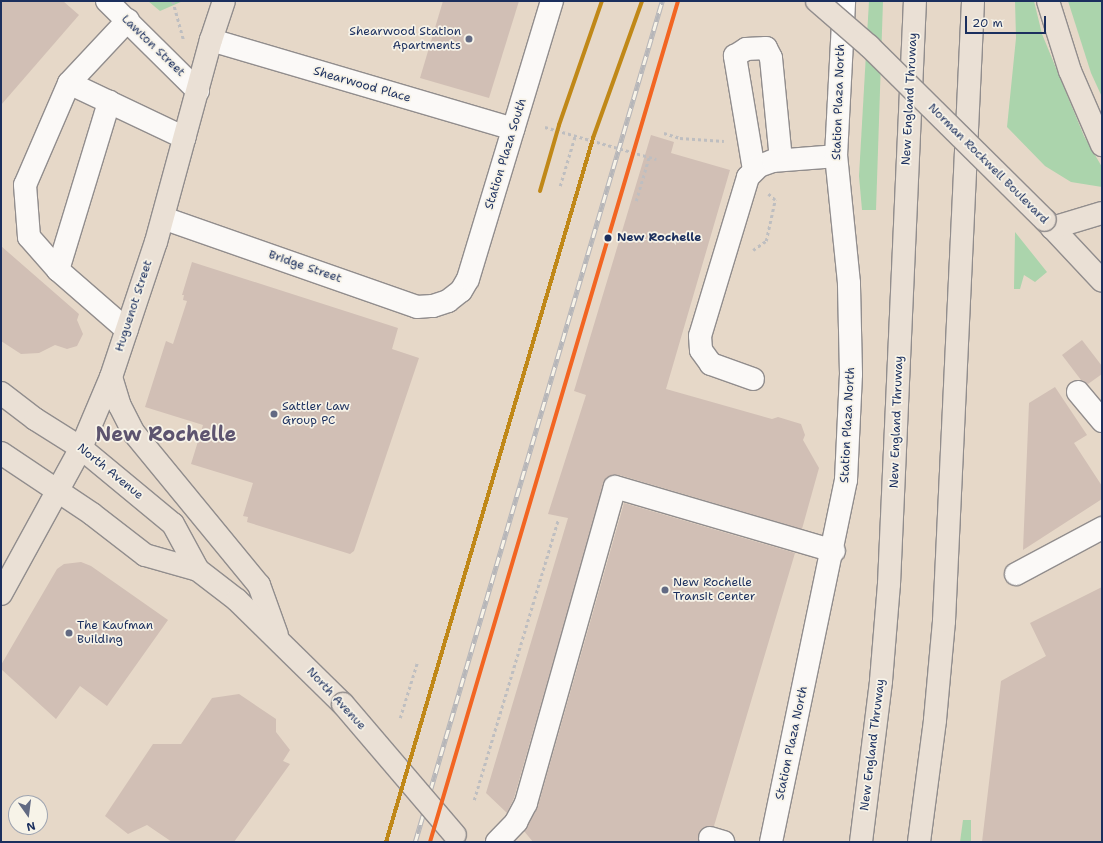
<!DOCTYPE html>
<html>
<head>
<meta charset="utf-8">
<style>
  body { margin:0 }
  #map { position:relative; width:1103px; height:843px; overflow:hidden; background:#e6d8c8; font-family:"Shantell Sans",sans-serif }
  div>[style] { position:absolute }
  .green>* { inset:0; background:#abd4ac }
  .building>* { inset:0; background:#d1bfb5 }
  .path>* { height:2.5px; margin-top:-1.25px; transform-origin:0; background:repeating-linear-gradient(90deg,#bebec0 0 3px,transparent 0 6px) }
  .roads { filter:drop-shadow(1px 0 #918d8d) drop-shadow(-1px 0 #918d8d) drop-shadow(0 1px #918d8d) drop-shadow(0 -1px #918d8d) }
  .minor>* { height:22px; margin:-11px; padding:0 11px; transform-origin:11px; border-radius:11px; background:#fbf9f7 }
  .major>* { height:22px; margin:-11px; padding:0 11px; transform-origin:11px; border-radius:11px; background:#eae0d5 }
  .highway>* { height:22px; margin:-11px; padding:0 11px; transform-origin:11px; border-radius:11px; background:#eae0d5 }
  .rail>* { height:4.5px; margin-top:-2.25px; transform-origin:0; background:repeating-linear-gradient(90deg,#f7f3e8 0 9px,#b6b6b9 0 18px); box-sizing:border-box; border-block:1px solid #b6b6b9 }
  .path-bridge>* { height:2.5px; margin-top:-1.25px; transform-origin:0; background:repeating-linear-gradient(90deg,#bebec0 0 3px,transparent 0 6px) }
  .bridges { filter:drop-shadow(1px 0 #918d8d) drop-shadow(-1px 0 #918d8d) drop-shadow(0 1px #918d8d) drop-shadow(0 -1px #918d8d) }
  .major-bridge>* { height:22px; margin:-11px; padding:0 11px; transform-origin:11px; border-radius:11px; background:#eae0d5 }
  .rail-1>* { height:4px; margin:-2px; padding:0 2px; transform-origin:2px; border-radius:2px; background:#c08818 }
  .rail-2>* { height:4px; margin:-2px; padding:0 2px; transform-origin:2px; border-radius:2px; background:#f26522 }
  .dots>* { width:11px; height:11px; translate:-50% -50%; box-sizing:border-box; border:2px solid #f7f3e8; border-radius:50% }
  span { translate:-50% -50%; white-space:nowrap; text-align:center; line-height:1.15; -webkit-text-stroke:3.5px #f7f3e8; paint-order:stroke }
  .poi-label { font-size:12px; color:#1b2f5e }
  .right { translate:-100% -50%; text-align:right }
  .left { translate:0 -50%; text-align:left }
  .street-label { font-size:12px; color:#1b2f5e }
  .stop-label { font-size:12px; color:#1b2f5e; font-weight:700 }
  .town-label { font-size:20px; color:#5d546f; font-weight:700 }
  .frame { position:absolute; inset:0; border:2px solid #1b2f5e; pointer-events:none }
  .north { position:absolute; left:8px; top:795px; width:40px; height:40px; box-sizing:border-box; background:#f7f3e8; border:1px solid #9fa5b1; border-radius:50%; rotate:166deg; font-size:11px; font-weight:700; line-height:16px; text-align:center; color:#1b2f5e }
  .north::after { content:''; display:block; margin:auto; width:14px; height:18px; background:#626a83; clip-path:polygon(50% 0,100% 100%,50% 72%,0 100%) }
  .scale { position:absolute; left:965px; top:16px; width:81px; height:18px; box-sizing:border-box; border:2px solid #1b2f5e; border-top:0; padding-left:5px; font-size:12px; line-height:14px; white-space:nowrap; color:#1b2f5e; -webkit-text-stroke:3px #f7f3e8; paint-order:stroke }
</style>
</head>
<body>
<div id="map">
  <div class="green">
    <i style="clip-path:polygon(148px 1px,183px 1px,160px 11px)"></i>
    <i style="clip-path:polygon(869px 1px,883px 1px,876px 210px,862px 210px,859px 176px)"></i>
    <i style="clip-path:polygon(1015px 1px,1034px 1px,1042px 34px,1084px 136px,1102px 167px,1102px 187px,1071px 182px,1045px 166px,1007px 127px,1016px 38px)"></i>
    <i style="clip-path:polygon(1068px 1px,1102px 1px,1102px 97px,1091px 73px)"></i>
    <i style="clip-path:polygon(1015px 232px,1047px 272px,1035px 282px,1024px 275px,1020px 289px,1014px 289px)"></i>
    <i style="clip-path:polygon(963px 820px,971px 820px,971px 842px,960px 842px)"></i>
  </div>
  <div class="building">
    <i style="clip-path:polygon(1px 1px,63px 1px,79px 15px,1px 105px)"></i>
    <i style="clip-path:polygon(443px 1px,519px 1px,489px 98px,420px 78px)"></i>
    <i style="clip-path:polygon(651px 135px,674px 142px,671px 153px,730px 170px,666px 389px,772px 419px,778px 417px,801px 424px,805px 435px,803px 440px,819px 468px,802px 529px,619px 475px,606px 478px,514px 798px,507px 813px,486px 793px,568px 518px,548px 514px,586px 395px,574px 391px)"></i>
    <i style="clip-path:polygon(1px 246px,79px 314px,77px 320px,83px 334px,77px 346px,67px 349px,55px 345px,39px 353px,21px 354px,1px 341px)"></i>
    <i style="clip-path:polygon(192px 262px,398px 328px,392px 349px,419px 358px,354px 551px,350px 554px,247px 522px,248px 517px,243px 516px,253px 483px,191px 464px,203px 425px,145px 407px,166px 341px,173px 344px,187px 301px,183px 300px,184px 295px,182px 295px)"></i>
    <i style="clip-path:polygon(1082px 340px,1102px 366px,1102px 374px,1088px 384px,1081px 380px,1062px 355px)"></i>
    <i style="clip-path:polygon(1055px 387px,1087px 435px,1074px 443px,1102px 486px,1102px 499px,1023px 550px,1029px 403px)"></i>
    <i style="clip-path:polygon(624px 503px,795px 553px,714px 826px,701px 829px,698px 842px,533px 842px,524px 831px,538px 806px)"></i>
    <i style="clip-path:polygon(81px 562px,91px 566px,168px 620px,107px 706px,80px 686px,56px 719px,1px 669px,1px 665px,57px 569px,64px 564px)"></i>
    <i style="clip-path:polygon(1102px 587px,1102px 842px,982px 842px,1001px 681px,1046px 656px,1030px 623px)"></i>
    <i style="clip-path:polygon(239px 694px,276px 719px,276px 732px,290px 750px,283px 761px,290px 764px,234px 842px,172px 842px,147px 825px,128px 834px,105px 816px,153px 744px,181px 744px,212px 698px)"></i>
  </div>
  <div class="path">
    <i style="left:173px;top:1px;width:41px;rotate:74.6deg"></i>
    <i style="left:664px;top:133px;width:17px;rotate:17deg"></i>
    <i style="left:680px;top:138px;width:44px;rotate:3.9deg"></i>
    <i style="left:560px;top:186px;width:52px;rotate:-73.3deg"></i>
    <i style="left:636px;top:201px;width:46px;rotate:-73.5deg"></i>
    <i style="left:753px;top:250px;width:16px;rotate:-35deg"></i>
    <i style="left:766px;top:241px;width:42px;rotate:-77.6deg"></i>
    <i style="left:775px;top:200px;width:9px;rotate:-139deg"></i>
    <i style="left:400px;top:718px;width:58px;rotate:-72.8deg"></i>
    <i style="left:474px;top:800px;width:292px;rotate:-73.3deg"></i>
  </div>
  <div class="roads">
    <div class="minor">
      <i style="left:107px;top:1px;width:128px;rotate:44.7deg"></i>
      <i style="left:128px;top:20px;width:86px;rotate:133.1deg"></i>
      <i style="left:69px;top:83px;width:128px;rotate:25.4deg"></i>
      <i style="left:211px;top:40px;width:315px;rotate:16.4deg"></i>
      <i style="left:69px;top:83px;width:111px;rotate:113.3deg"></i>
      <i style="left:25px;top:185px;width:52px;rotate:85.6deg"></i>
      <i style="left:29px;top:237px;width:44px;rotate:48.7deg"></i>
      <i style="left:58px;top:270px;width:91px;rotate:41deg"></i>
      <i style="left:754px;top:170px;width:116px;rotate:-99.5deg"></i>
      <i style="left:735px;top:56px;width:13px;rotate:-32deg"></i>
      <i style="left:746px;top:49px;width:20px;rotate:-3deg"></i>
      <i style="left:766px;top:48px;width:11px;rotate:63deg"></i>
      <i style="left:771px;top:58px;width:102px;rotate:84.4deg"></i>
      <i style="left:163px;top:218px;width:269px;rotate:19.3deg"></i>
      <i style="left:417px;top:307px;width:16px;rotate:-4deg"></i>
      <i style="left:433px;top:306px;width:16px;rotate:-18deg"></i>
      <i style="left:448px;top:301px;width:16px;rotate:-38deg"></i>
      <i style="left:461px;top:291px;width:14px;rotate:-60deg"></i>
      <i style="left:468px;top:279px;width:290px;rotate:-73.2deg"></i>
      <i style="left:58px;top:270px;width:176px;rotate:-73.1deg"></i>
      <i style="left:753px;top:379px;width:45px;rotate:-160.3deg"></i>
      <i style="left:711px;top:364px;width:17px;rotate:-126deg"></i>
      <i style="left:701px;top:350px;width:14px;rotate:-94deg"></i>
      <i style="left:700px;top:336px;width:166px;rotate:-73.2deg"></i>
      <i style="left:748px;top:177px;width:16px;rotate:-45deg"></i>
      <i style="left:759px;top:166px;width:15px;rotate:-20deg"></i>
      <i style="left:773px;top:161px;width:63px;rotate:-4.5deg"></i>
      <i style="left:1078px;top:392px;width:38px;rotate:50deg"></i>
      <i style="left:1016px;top:574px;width:98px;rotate:-28.1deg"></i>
      <i style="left:710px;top:838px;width:14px;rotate:17deg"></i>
      <i style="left:497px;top:842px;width:28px;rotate:-46deg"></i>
      <i style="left:516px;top:822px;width:21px;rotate:-62deg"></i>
      <i style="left:526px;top:803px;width:328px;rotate:-74.3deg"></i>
      <i style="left:615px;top:487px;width:228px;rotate:16.3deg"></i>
      <i style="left:771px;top:842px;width:370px;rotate:-78.3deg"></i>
      <i style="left:846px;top:480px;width:106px;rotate:-87.3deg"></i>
      <i style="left:851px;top:374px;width:91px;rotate:-91.3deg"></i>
      <i style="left:849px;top:283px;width:128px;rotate:-95.8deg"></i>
      <i style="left:836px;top:156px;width:155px;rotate:-87deg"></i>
    </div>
    <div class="major">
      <i style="left:1045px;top:220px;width:83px;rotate:46.9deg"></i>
      <i style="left:1052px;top:228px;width:52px;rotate:-16.7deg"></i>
      <i style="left:111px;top:377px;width:30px;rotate:73deg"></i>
      <i style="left:120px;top:406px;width:30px;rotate:63deg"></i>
      <i style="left:134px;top:433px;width:197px;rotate:50.6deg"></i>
      <i style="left:259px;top:585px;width:53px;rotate:70.2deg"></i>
      <i style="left:1px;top:393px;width:43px;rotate:37.4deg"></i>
      <i style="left:35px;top:419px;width:54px;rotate:32.2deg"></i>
      <i style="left:81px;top:448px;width:119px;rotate:39.6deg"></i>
      <i style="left:173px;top:524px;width:52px;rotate:61.5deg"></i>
      <i style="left:1px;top:453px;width:110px;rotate:33.8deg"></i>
      <i style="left:92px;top:514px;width:67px;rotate:37.7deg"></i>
      <i style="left:145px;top:555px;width:55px;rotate:15.8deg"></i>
      <i style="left:198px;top:570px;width:49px;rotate:37.6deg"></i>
      <i style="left:237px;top:600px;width:148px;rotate:44.5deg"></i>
      <i style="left:1px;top:594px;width:166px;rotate:-61.3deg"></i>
      <i style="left:81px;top:448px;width:77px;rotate:-67.1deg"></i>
      <i style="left:111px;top:377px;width:142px;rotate:-71.6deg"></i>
      <i style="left:156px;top:242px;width:209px;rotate:-74.8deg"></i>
      <i style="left:211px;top:40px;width:41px;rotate:-71.6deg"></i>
    </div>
    <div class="highway">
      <i style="left:1048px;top:1px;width:73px;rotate:72.6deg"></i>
      <i style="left:1070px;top:71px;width:81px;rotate:66.6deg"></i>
      <i style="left:861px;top:842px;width:162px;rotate:-82.9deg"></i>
      <i style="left:881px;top:681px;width:97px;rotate:-85.3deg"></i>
      <i style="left:889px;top:584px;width:584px;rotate:-87.45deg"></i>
      <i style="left:919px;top:842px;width:123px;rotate:-82.5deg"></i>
      <i style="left:935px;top:720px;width:99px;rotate:-84.8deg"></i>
      <i style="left:944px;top:621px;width:621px;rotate:-87.32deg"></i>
    </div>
  </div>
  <div class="rail">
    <i style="left:415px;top:842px;width:877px;rotate:-73.63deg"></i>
  </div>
  <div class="path-bridge">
    <i style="left:545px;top:127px;width:116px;rotate:16.1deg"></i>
  </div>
  <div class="bridges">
    <div class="major-bridge">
      <i style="left:817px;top:1px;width:69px;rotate:40.9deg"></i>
      <i style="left:869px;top:46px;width:247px;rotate:44.7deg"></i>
      <i style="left:343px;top:704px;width:172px;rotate:49.5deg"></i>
    </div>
  </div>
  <div class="rail-1">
    <i style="left:540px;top:191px;width:69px;rotate:-73.9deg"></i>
    <i style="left:559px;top:125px;width:131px;rotate:-70.9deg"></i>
    <i style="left:386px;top:842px;width:734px;rotate:-73.61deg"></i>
    <i style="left:593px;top:138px;width:145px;rotate:-70.3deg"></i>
  </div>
  <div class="rail-2">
    <i style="left:430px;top:842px;width:877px;rotate:-73.57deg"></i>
  </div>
  <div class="dots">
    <i style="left:469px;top:39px;background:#626a83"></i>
    <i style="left:608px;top:238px;background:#1b2f5e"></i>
    <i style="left:274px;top:414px;background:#626a83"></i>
    <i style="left:665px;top:590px;background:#626a83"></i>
    <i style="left:69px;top:633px;background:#626a83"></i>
  </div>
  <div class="poi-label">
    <span class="right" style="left:461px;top:39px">Shearwood Station<br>Apartments</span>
    <span class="left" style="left:282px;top:414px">Sattler Law<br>Group PC</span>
    <span class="left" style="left:673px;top:590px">New Rochelle<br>Transit Center</span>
    <span class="left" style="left:77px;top:633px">The Kaufman<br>Building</span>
  </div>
  <div class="street-label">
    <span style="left:153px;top:46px;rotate:44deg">Lawton Street</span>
    <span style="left:362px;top:85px;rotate:16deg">Shearwood Place</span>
    <span style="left:910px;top:99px;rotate:-87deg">New England Thruway</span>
    <span style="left:839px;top:102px;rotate:-88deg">Station Plaza North</span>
    <span style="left:506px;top:154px;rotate:-73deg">Station Plaza South</span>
    <span style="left:988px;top:164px;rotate:45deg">Norman Rockwell Boulevard</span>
    <span style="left:305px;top:267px;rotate:19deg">Bridge Street</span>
    <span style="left:134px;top:306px;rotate:-72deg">Huguenot Street</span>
    <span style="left:897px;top:422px;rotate:-88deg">New England Thruway</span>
    <span style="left:848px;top:425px;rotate:-87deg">Station Plaza North</span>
    <span style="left:110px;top:472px;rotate:39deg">North Avenue</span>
    <span style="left:336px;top:699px;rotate:47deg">North Avenue</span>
    <span style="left:792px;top:743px;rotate:-78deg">Station Plaza North</span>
    <span style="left:873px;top:745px;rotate:-83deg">New England Thruway</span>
  </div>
  <div class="stop-label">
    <span class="left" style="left:617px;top:238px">New Rochelle</span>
  </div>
  <div class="town-label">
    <span style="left:166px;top:434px">New Rochelle</span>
  </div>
  <div class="frame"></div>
  <div class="north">N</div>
  <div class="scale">20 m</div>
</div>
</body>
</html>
